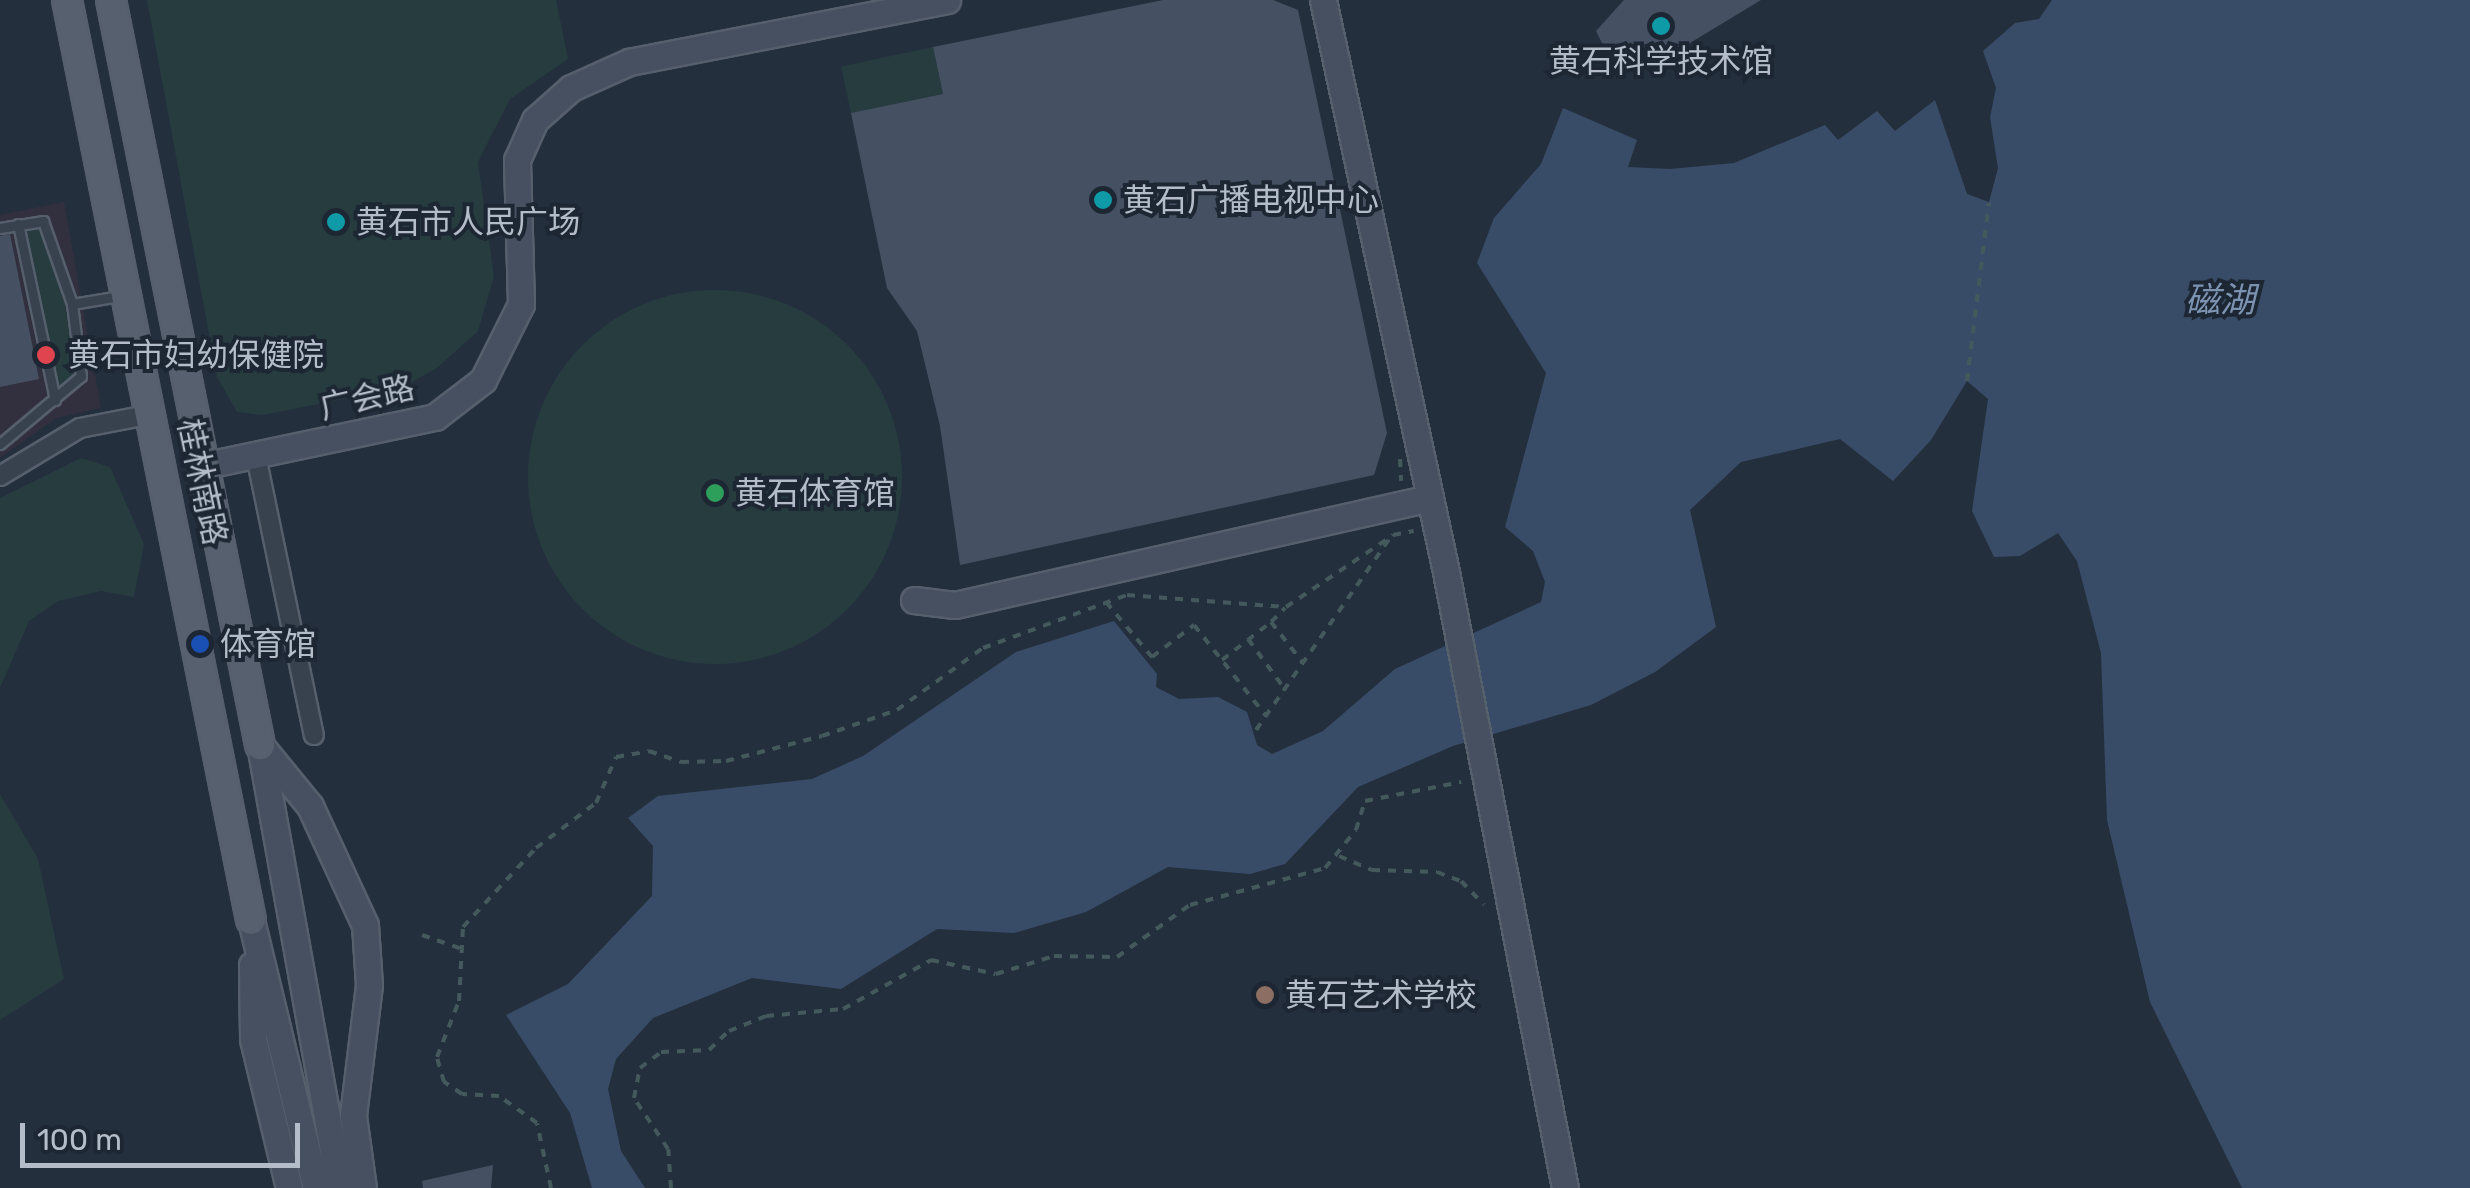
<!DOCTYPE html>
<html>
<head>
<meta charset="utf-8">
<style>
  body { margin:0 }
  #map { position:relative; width:2470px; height:1188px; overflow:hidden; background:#242f3e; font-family:Rubik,"Noto Sans SC",sans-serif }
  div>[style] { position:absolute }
  .medical>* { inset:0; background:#32303f }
  .green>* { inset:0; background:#263c3f; transform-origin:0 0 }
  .round { border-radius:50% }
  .water>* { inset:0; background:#394c67 }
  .building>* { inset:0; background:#455162 }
  .path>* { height:4px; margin-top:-2px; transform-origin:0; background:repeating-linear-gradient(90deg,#44595c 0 8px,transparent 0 16px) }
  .roads { filter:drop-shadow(2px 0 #565f6c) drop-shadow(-2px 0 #565f6c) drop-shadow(0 2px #565f6c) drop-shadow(0 -2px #565f6c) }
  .lane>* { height:9px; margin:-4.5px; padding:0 4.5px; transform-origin:4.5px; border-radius:4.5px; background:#38414e }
  .street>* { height:18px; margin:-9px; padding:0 9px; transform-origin:9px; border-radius:9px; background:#38414e }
  .secondary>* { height:25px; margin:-12.5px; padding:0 12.5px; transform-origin:12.5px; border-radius:12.5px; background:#465061 }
  .primary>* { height:28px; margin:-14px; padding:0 14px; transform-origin:14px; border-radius:14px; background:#56606e }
  .dots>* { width:28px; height:28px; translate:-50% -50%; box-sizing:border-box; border:5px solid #1d2633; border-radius:50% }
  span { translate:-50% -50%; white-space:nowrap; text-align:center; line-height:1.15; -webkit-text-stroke:8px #1d2633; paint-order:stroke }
  .poi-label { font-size:32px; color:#b4bcc9 }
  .left { translate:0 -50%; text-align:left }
  .street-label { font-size:32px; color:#b4bcc9 }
  .water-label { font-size:35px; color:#7c92b1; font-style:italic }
  .scale { position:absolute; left:20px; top:1123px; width:280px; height:45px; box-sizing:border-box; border:5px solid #b4bcc9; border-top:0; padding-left:12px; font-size:30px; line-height:35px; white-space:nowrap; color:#b4bcc9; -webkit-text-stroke:8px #1d2633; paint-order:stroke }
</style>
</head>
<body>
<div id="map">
  <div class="medical">
    <i style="clip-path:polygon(64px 202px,101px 408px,56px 418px,0 458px,0 215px)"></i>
  </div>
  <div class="green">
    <i style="clip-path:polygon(147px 0,556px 0,568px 59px,510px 99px,478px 162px,494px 277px,478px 331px,437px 368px,401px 388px,262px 415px,237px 412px,217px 377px)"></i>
    <i style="left:933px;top:47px;width:48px;height:94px;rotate:78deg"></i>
    <i style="clip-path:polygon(26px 228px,40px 228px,64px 301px,76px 372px,59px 389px)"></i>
    <i class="round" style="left:528px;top:290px;width:374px;height:374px"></i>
    <i style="clip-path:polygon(81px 458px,110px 467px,144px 544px,134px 597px,101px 591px,58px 601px,29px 621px,0 688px,0 498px)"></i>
    <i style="clip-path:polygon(0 794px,38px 859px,64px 979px,0 1020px)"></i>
  </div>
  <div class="water">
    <i style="clip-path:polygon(2052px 0,2470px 0,2470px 1188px,2242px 1188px,2150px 1002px,2107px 820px,2101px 653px,2077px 561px,2058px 533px,2020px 556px,1994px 557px,1972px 511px,1988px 399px,1967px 381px,1931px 440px,1893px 481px,1840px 439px,1741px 462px,1690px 510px,1716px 627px,1655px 672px,1591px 705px,1453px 746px,1358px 787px,1285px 864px,1250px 874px,1168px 867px,1086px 912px,1014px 933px,937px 929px,841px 989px,752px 978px,653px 1018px,616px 1059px,608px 1089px,621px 1151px,645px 1188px,592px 1188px,570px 1113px,506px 1015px,568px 984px,652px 896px,653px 846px,628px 818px,658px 796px,812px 779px,863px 756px,1016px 652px,1114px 621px,1157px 674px,1156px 687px,1179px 699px,1218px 697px,1247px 712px,1257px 745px,1272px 754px,1323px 731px,1395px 669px,1541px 602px,1545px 582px,1533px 551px,1505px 527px,1546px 373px,1477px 263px,1494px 218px,1541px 164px,1563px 108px,1637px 140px,1628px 167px,1670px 169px,1734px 163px,1825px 125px,1838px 140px,1877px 111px,1895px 131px,1935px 100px,1967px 194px,1989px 202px,1998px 168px,1990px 117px,1996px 88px,1983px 51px,2015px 23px,2039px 19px)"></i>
  </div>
  <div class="building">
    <i style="clip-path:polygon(1163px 0,1273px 0,1298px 10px,1387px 433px,1374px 475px,960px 565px,940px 426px,917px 331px,887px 288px,851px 113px,943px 94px,933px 47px)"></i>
    <i style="clip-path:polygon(1624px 0,1761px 0,1685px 46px,1621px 56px,1605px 49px,1596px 31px)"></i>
    <i style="clip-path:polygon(10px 234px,39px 379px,0 387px,0 236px)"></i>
    <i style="clip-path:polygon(493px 1165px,491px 1188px,423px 1188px,422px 1181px)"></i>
  </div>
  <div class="path">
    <i style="left:1967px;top:381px;width:179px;rotate:-83deg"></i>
    <i style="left:1400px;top:459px;width:22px;rotate:87deg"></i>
    <i style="left:1106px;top:602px;width:72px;rotate:50.1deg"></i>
    <i style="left:1152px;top:657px;width:53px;rotate:-37.3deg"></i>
    <i style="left:1194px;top:625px;width:116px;rotate:51.6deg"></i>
    <i style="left:1271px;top:622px;width:20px;rotate:-45deg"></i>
    <i style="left:1248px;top:639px;width:61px;rotate:53.7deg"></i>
    <i style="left:1222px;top:660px;width:62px;rotate:-37.8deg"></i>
    <i style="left:1271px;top:622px;width:52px;rotate:52deg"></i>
    <i style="left:1256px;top:730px;width:234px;rotate:-55.1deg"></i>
    <i style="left:1339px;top:856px;width:36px;rotate:23deg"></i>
    <i style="left:1372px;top:870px;width:65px;rotate:1.8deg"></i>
    <i style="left:1437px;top:872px;width:26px;rotate:21deg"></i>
    <i style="left:1461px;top:881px;width:33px;rotate:46deg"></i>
    <i style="left:422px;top:935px;width:42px;rotate:19.3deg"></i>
    <i style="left:551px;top:1188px;width:66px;rotate:-102.2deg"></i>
    <i style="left:537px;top:1123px;width:47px;rotate:-144.6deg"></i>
    <i style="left:499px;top:1096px;width:37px;rotate:-177deg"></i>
    <i style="left:462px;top:1094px;width:22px;rotate:-146deg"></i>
    <i style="left:444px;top:1082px;width:26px;rotate:-106deg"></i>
    <i style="left:437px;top:1057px;width:60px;rotate:-68.6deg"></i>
    <i style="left:459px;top:1001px;width:74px;rotate:-86.9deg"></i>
    <i style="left:463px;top:927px;width:108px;rotate:-47.3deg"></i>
    <i style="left:536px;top:848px;width:75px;rotate:-36.9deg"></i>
    <i style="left:596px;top:803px;width:50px;rotate:-66.5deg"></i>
    <i style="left:616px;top:757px;width:34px;rotate:-10deg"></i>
    <i style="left:649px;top:751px;width:34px;rotate:19deg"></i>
    <i style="left:681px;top:762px;width:45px;rotate:-1.3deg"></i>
    <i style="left:726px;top:761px;width:99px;rotate:-14.6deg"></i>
    <i style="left:822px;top:736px;width:79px;rotate:-19.1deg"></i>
    <i style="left:897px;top:710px;width:106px;rotate:-35.8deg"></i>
    <i style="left:983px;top:648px;width:153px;rotate:-20.2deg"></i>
    <i style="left:1127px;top:595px;width:159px;rotate:4.3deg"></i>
    <i style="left:1286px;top:607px;width:129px;rotate:-33.9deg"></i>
    <i style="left:1393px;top:535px;width:21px;rotate:-11deg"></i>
    <i style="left:671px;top:1188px;width:39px;rotate:-94deg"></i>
    <i style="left:668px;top:1149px;width:61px;rotate:-123.7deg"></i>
    <i style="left:634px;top:1098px;width:31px;rotate:-79deg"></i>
    <i style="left:640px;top:1068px;width:26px;rotate:-37deg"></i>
    <i style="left:661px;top:1052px;width:48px;rotate:-2.4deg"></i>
    <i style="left:709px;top:1050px;width:28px;rotate:-44deg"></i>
    <i style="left:729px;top:1031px;width:40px;rotate:-22deg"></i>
    <i style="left:766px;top:1016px;width:77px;rotate:-5.2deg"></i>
    <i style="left:843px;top:1009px;width:101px;rotate:-29.1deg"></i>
    <i style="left:931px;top:960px;width:66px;rotate:12.2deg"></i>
    <i style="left:996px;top:974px;width:61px;rotate:-17.2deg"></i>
    <i style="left:1054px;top:956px;width:63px;rotate:0.9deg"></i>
    <i style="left:1117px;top:957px;width:90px;rotate:-35.5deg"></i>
    <i style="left:1190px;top:905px;width:140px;rotate:-15.3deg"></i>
    <i style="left:1325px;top:868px;width:49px;rotate:-50.8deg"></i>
    <i style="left:1356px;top:830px;width:30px;rotate:-73deg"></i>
    <i style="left:1365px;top:801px;width:98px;rotate:-11.2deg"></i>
  </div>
  <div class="roads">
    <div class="lane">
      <i style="left:18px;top:224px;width:180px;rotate:78.1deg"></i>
      <i style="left:0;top:228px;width:44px;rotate:-9.2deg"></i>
      <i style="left:43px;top:221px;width:88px;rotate:70.7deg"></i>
      <i style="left:72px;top:304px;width:73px;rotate:82.9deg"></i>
      <i style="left:81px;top:376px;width:106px;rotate:140deg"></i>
      <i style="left:72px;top:304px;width:49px;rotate:-9.5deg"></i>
    </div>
    <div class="street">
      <i style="left:256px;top:456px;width:285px;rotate:78.3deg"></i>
      <i style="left:0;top:476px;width:93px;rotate:-31deg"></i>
      <i style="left:80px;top:428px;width:73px;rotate:-11deg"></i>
    </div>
    <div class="secondary">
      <i style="left:1323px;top:0;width:585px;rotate:77.86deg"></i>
      <i style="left:1446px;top:572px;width:627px;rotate:79.07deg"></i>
      <i style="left:207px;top:465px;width:233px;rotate:-11.9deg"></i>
      <i style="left:435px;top:417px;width:61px;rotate:-37.6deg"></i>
      <i style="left:483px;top:380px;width:85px;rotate:-63.4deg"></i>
      <i style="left:521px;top:304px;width:144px;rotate:-91.6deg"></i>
      <i style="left:517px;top:160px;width:44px;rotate:-65.8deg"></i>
      <i style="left:535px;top:120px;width:48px;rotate:-41.6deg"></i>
      <i style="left:571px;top:88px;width:64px;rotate:-24.1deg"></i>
      <i style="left:629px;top:62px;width:324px;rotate:-11deg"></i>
      <i style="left:914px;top:600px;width:41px;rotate:7deg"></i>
      <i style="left:955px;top:605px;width:484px;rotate:-12.7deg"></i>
      <i style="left:260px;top:745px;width:79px;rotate:50.7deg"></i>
      <i style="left:310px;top:806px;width:131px;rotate:65.2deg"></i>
      <i style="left:365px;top:925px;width:60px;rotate:86.2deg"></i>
      <i style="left:369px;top:985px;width:132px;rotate:97deg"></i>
      <i style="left:353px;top:1116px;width:73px;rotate:82.1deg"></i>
      <i style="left:260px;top:745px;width:450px;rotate:79.8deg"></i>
      <i style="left:251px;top:920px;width:276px;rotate:76.4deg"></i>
      <i style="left:252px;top:965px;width:74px;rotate:89.2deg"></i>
      <i style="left:253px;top:1039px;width:153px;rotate:76.4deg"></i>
    </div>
    <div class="primary">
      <i style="left:67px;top:0;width:938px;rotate:78.69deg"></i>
      <i style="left:111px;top:0;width:760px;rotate:78.69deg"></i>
    </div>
  </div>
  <div class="dots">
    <i style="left:1661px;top:26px;background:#0f9aa8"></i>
    <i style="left:1103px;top:200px;background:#0f9aa8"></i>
    <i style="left:336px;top:222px;background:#0f9aa8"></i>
    <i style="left:46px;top:355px;background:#e0444e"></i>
    <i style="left:715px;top:493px;background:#2e9e5b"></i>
    <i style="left:200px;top:644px;background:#1a4fb4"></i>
    <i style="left:1265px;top:995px;background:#8d6e63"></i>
  </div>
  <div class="poi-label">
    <span style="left:1661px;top:61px">黄石科学技术馆</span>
    <span class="left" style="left:1123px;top:200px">黄石广播电视中心</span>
    <span class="left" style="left:356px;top:222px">黄石市人民广场</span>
    <span class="left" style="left:68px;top:355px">黄石市妇幼保健院</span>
    <span class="left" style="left:735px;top:493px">黄石体育馆</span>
    <span class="left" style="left:220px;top:644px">体育馆</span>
    <span class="left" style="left:1285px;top:995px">黄石艺术学校</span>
  </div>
  <div class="street-label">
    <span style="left:367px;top:398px;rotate:-13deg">广会路</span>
    <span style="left:202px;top:482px;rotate:78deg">桂林南路</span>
  </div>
  <div class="water-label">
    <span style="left:2220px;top:300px">磁湖</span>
  </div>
  <div class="scale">100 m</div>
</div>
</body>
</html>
